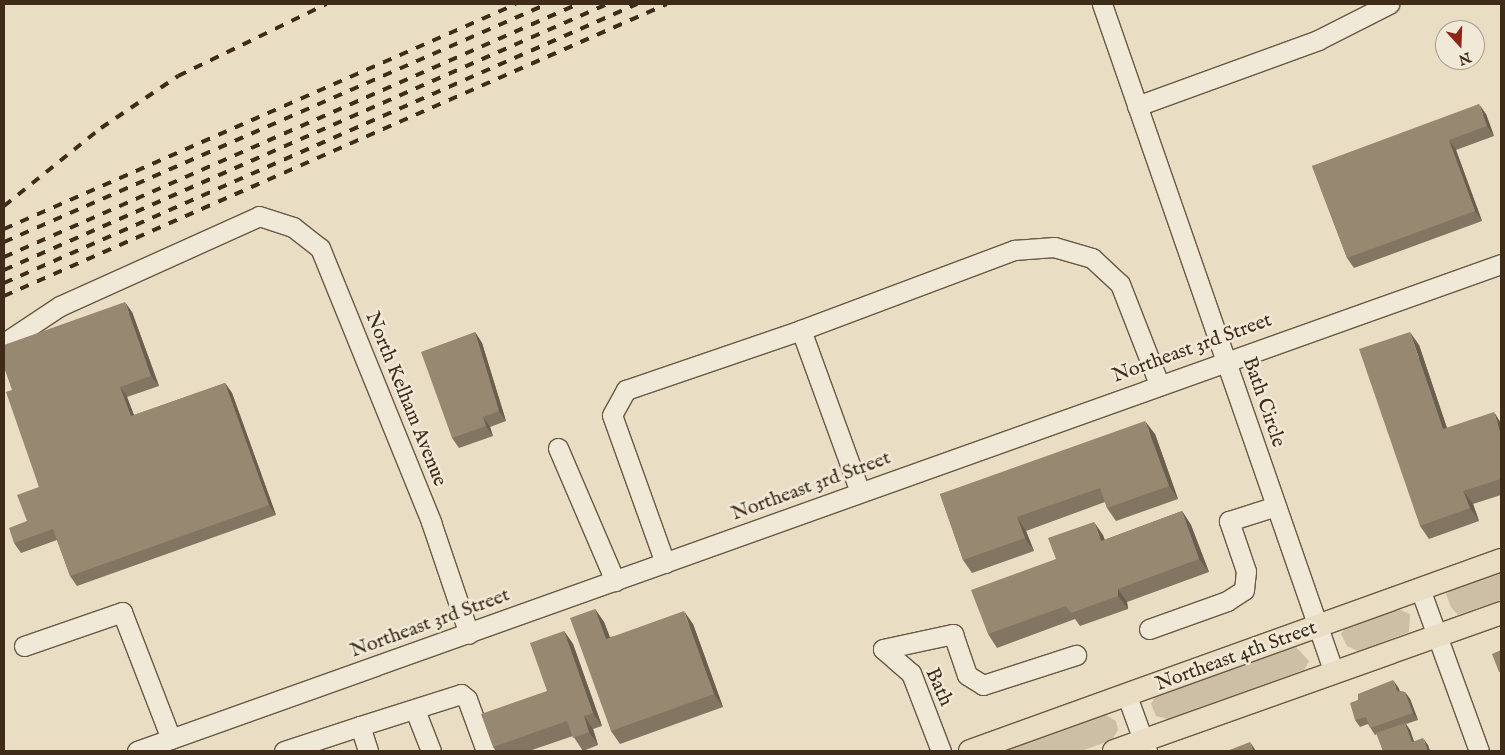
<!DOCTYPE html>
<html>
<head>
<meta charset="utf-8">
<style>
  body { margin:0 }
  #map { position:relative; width:1505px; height:755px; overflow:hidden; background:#e9ddc3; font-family:"IM FELL English",serif }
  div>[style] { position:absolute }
  .green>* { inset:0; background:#ccbfa6 }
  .roads { filter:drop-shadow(1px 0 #695843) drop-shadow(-1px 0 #695843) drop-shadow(0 1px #695843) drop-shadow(0 -1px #695843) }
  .minor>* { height:19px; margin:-9.5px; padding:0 9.5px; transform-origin:9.5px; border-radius:9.5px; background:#f1e9d8 }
  .major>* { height:22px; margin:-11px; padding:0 11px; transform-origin:11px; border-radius:11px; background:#e9ddc3 }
  .rail>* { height:4px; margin-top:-2px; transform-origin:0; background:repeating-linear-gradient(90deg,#3e2b18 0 9px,transparent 0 18px) }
  .wall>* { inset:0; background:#827561 }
  .shaded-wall>* { inset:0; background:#6a5f4f }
  .building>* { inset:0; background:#978871 }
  span { translate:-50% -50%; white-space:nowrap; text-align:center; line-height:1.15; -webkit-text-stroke:5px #f1e9d8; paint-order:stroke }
  .street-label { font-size:20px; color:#3e2b18 }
  .frame { position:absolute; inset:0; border:5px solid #3e2b18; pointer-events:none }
  .north { position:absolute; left:1435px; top:20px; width:50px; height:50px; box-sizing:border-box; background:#f1e9d8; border:1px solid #a99d8b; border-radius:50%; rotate:160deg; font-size:14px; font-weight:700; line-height:20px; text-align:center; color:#3e2b18 }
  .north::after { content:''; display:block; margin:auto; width:18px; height:22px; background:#8f2418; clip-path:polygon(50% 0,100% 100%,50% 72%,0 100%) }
</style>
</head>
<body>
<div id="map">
  <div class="green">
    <i style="clip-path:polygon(1501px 571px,1501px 600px,1458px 615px,1451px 607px,1446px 594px,1453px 589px)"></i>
    <i style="clip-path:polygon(1399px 609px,1410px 614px,1409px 632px,1358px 651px,1347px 646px,1341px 634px,1346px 627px)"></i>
    <i style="clip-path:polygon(1294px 645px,1309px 661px,1304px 670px,1168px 719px,1156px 716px,1151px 704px,1156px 695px)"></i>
    <i style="clip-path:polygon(1104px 714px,1116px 721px,1118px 730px,1112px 740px,1081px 751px,1001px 751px)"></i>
  </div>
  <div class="roads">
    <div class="minor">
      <i style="left:1102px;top:4px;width:708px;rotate:70.87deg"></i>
      <i style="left:1137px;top:106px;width:193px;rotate:-20deg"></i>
      <i style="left:1318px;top:40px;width:80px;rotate:-26.9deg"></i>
      <i style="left:801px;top:330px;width:228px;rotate:-20.6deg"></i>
      <i style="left:1014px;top:250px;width:40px;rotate:-4.3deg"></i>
      <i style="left:1054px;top:247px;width:40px;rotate:16deg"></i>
      <i style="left:1092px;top:258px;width:38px;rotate:43deg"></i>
      <i style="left:1120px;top:284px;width:107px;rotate:68.7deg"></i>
      <i style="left:4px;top:343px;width:67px;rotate:-33.5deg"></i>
      <i style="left:60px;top:306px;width:218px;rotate:-24.3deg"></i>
      <i style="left:259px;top:216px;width:36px;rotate:18deg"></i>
      <i style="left:293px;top:227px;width:34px;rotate:38deg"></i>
      <i style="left:320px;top:248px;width:296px;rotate:67.9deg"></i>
      <i style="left:431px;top:522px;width:118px;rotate:71.3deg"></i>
      <i style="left:558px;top:448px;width:145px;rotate:66.8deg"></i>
      <i style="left:665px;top:563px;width:157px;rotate:-109.7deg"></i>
      <i style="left:612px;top:415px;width:29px;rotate:-61deg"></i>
      <i style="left:626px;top:390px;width:185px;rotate:-18.9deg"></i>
      <i style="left:801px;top:330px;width:172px;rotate:70deg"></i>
      <i style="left:1420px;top:589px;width:172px;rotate:70deg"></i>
      <i style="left:1149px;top:629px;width:83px;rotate:-19.7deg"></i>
      <i style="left:1227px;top:601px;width:20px;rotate:-33deg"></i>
      <i style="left:1244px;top:590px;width:19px;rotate:-84deg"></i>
      <i style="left:1246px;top:571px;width:53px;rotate:-108.8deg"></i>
      <i style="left:1229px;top:521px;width:49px;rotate:-17.7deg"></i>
      <i style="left:24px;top:646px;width:104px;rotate:-19.1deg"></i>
      <i style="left:122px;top:612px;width:136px;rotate:68.9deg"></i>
      <i style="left:883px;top:649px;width:72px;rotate:-12.1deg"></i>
      <i style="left:953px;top:634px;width:43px;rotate:71.1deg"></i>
      <i style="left:967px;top:675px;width:19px;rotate:32deg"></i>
      <i style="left:983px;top:685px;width:98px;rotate:-17.9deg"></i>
      <i style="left:883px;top:649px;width:37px;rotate:41deg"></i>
      <i style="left:911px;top:673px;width:84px;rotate:69deg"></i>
      <i style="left:1127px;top:696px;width:59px;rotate:70deg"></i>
      <i style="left:415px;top:710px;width:44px;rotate:68.7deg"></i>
      <i style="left:360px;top:726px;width:106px;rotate:-17.6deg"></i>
      <i style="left:461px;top:694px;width:8px;rotate:40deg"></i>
      <i style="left:467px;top:699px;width:55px;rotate:69.9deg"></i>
      <i style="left:137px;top:751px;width:1448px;rotate:-19.65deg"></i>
      <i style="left:284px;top:751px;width:80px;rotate:-18.2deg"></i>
      <i style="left:360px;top:726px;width:26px;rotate:72deg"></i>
    </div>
    <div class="major">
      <i style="left:970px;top:751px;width:564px;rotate:-19.78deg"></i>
      <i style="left:1114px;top:751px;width:411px;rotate:-19.6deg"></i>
    </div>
  </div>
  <div class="rail">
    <i style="left:4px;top:206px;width:124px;rotate:-38.8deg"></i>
    <i style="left:101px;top:128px;width:93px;rotate:-34deg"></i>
    <i style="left:178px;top:76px;width:165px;rotate:-25.9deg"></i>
    <i style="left:4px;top:229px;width:559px;rotate:-23.72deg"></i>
    <i style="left:4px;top:242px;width:593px;rotate:-23.67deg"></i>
    <i style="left:4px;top:257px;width:627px;rotate:-23.79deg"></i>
    <i style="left:4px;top:270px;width:659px;rotate:-23.8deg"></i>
    <i style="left:4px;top:283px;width:692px;rotate:-23.79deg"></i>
    <i style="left:4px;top:296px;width:724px;rotate:-23.77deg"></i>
  </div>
  <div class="wall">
    <i style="clip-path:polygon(1486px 114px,1494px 136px,1456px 150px,1482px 221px,1354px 268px,1347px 258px,1312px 166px)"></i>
    <i style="clip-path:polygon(132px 312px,159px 386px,127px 397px,134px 415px,225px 383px,232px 393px,276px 515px,77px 586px,70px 576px,57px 540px,21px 553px,14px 543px,27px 521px,39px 487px,12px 390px)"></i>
    <i style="clip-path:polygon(475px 332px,482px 343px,506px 421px,490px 427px,493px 436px,459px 448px,452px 438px)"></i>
    <i style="clip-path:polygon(1419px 345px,1447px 428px,1501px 423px,1501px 495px,1473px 504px,1479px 521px,1429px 539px,1420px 526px)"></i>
    <i style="clip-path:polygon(1155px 434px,1178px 499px,1116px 521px,1107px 508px,1105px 502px,1026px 531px,1034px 551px,972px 573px,963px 560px,940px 494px)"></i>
    <i style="clip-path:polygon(1182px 511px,1191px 525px,1209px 572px,1127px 602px,1128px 609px,1080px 626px,1075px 619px,997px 648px,988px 634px,1056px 559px,1103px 535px,1104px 540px)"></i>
    <i style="clip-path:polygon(595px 609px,604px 622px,610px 637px,693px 624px,723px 707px,620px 744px,611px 731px)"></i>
    <i style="clip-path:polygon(564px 631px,573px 644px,602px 726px,593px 729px,598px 745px,583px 751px,573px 736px,529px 751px,496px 751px,493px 747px,547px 691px)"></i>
    <i style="clip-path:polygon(1398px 687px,1400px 691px,1405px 692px,1410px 699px,1418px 720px,1406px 724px,1410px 730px,1414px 741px,1428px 745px,1430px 751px,1383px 751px,1377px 734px,1375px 735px,1368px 724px,1360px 727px,1355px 720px)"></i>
  </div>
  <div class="shaded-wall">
    <i style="clip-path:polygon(1479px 104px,1486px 114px,1494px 136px,1487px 126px)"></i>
    <i style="clip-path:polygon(1449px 140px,1456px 150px,1482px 221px,1475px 211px)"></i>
    <i style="clip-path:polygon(125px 302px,132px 312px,159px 386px,151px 376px)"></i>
    <i style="clip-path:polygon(475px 332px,482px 343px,506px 421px,499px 411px)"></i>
    <i style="clip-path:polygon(1410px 332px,1419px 345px,1452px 443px,1443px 429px)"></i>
    <i style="clip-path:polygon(225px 383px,232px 393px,276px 515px,269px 505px)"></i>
    <i style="clip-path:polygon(120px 387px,127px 397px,138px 426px,131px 416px)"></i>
    <i style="clip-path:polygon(1494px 412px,1501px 423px,1501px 435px)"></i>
    <i style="clip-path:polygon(483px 417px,490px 427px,493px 436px,486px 426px)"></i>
    <i style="clip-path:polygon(1145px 421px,1155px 434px,1178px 499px,1169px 486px)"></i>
    <i style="clip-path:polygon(1463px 491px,1473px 504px,1479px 521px,1470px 508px)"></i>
    <i style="clip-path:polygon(1182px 511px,1191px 525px,1209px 572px,1199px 559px)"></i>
    <i style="clip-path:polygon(1017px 517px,1026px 531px,1034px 551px,1025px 538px)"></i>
    <i style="clip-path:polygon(1094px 522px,1103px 535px,1110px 554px,1101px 541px)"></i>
    <i style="clip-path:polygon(1118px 589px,1127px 602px,1128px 609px,1118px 596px)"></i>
    <i style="clip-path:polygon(595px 609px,604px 622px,615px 652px,606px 639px)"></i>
    <i style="clip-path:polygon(684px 611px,693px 624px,723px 707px,714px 694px)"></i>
    <i style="clip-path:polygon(564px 631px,573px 644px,602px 726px,593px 713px)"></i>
    <i style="clip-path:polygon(1393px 680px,1398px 687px,1402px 698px,1397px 691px)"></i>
    <i style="clip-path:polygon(1405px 692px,1410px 699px,1418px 720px,1413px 713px)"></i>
    <i style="clip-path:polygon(584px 716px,593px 729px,598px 745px,589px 732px)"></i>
    <i style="clip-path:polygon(1405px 723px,1410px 730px,1416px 749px,1412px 742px)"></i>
    <i style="clip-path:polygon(1423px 738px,1428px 745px,1430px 751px,1428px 751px)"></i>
    <i style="clip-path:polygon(1250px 742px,1256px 751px,1253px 751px)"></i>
  </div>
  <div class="building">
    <i style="clip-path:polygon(1479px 104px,1487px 126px,1449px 140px,1475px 211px,1347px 258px,1312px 166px)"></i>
    <i style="clip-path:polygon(125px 302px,151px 376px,120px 387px,131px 416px,225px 383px,269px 505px,70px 576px,53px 529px,14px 543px,9px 528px,27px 521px,17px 495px,39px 487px,6px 392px,12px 390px,4px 367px,4px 345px)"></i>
    <i style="clip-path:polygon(475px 332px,499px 411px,483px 417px,486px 426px,452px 438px,421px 352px)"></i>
    <i style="clip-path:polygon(1410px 332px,1443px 429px,1494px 412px,1501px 435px,1501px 479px,1463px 491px,1470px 508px,1420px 526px,1359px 349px)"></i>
    <i style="clip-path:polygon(1145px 421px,1169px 486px,1107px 508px,1100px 488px,1017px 517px,1025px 538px,963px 560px,940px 494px)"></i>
    <i style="clip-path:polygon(1182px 511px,1199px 559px,1118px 589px,1118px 596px,1071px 613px,1066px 606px,988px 634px,971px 590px,1056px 559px,1048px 538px,1094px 522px,1101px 541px)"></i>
    <i style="clip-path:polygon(595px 609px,606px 639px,684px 611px,714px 694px,611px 731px,570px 618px)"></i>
    <i style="clip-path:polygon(564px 631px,593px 713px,584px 716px,589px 732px,573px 738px,567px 721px,493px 747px,481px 714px,547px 691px,530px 643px)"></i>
    <i style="clip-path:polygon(1501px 650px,1501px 672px,1499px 672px,1492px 654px)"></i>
    <i style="clip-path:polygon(1393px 680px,1397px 691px,1405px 692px,1413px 713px,1370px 728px,1366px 717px,1355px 720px,1350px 703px,1358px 700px,1358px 694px)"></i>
    <i style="clip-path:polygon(1405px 723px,1412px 742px,1423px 738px,1428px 751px,1383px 751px,1376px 733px)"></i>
    <i style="clip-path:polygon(1250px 742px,1253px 751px,1227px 751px)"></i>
  </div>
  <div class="street-label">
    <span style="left:1192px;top:348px;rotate:-20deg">Northeast 3rd Street</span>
    <span style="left:406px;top:399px;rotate:68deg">North Kelham Avenue</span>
    <span style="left:1264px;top:402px;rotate:71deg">Bath Circle</span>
    <span style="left:811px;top:486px;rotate:-20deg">Northeast 3rd Street</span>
    <span style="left:430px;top:623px;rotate:-20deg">Northeast 3rd Street</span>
    <span style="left:1236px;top:656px;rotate:-20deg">Northeast 4th Street</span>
    <span style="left:939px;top:687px;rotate:66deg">Bath</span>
  </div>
  <div class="frame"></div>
  <div class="north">N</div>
</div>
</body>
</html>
